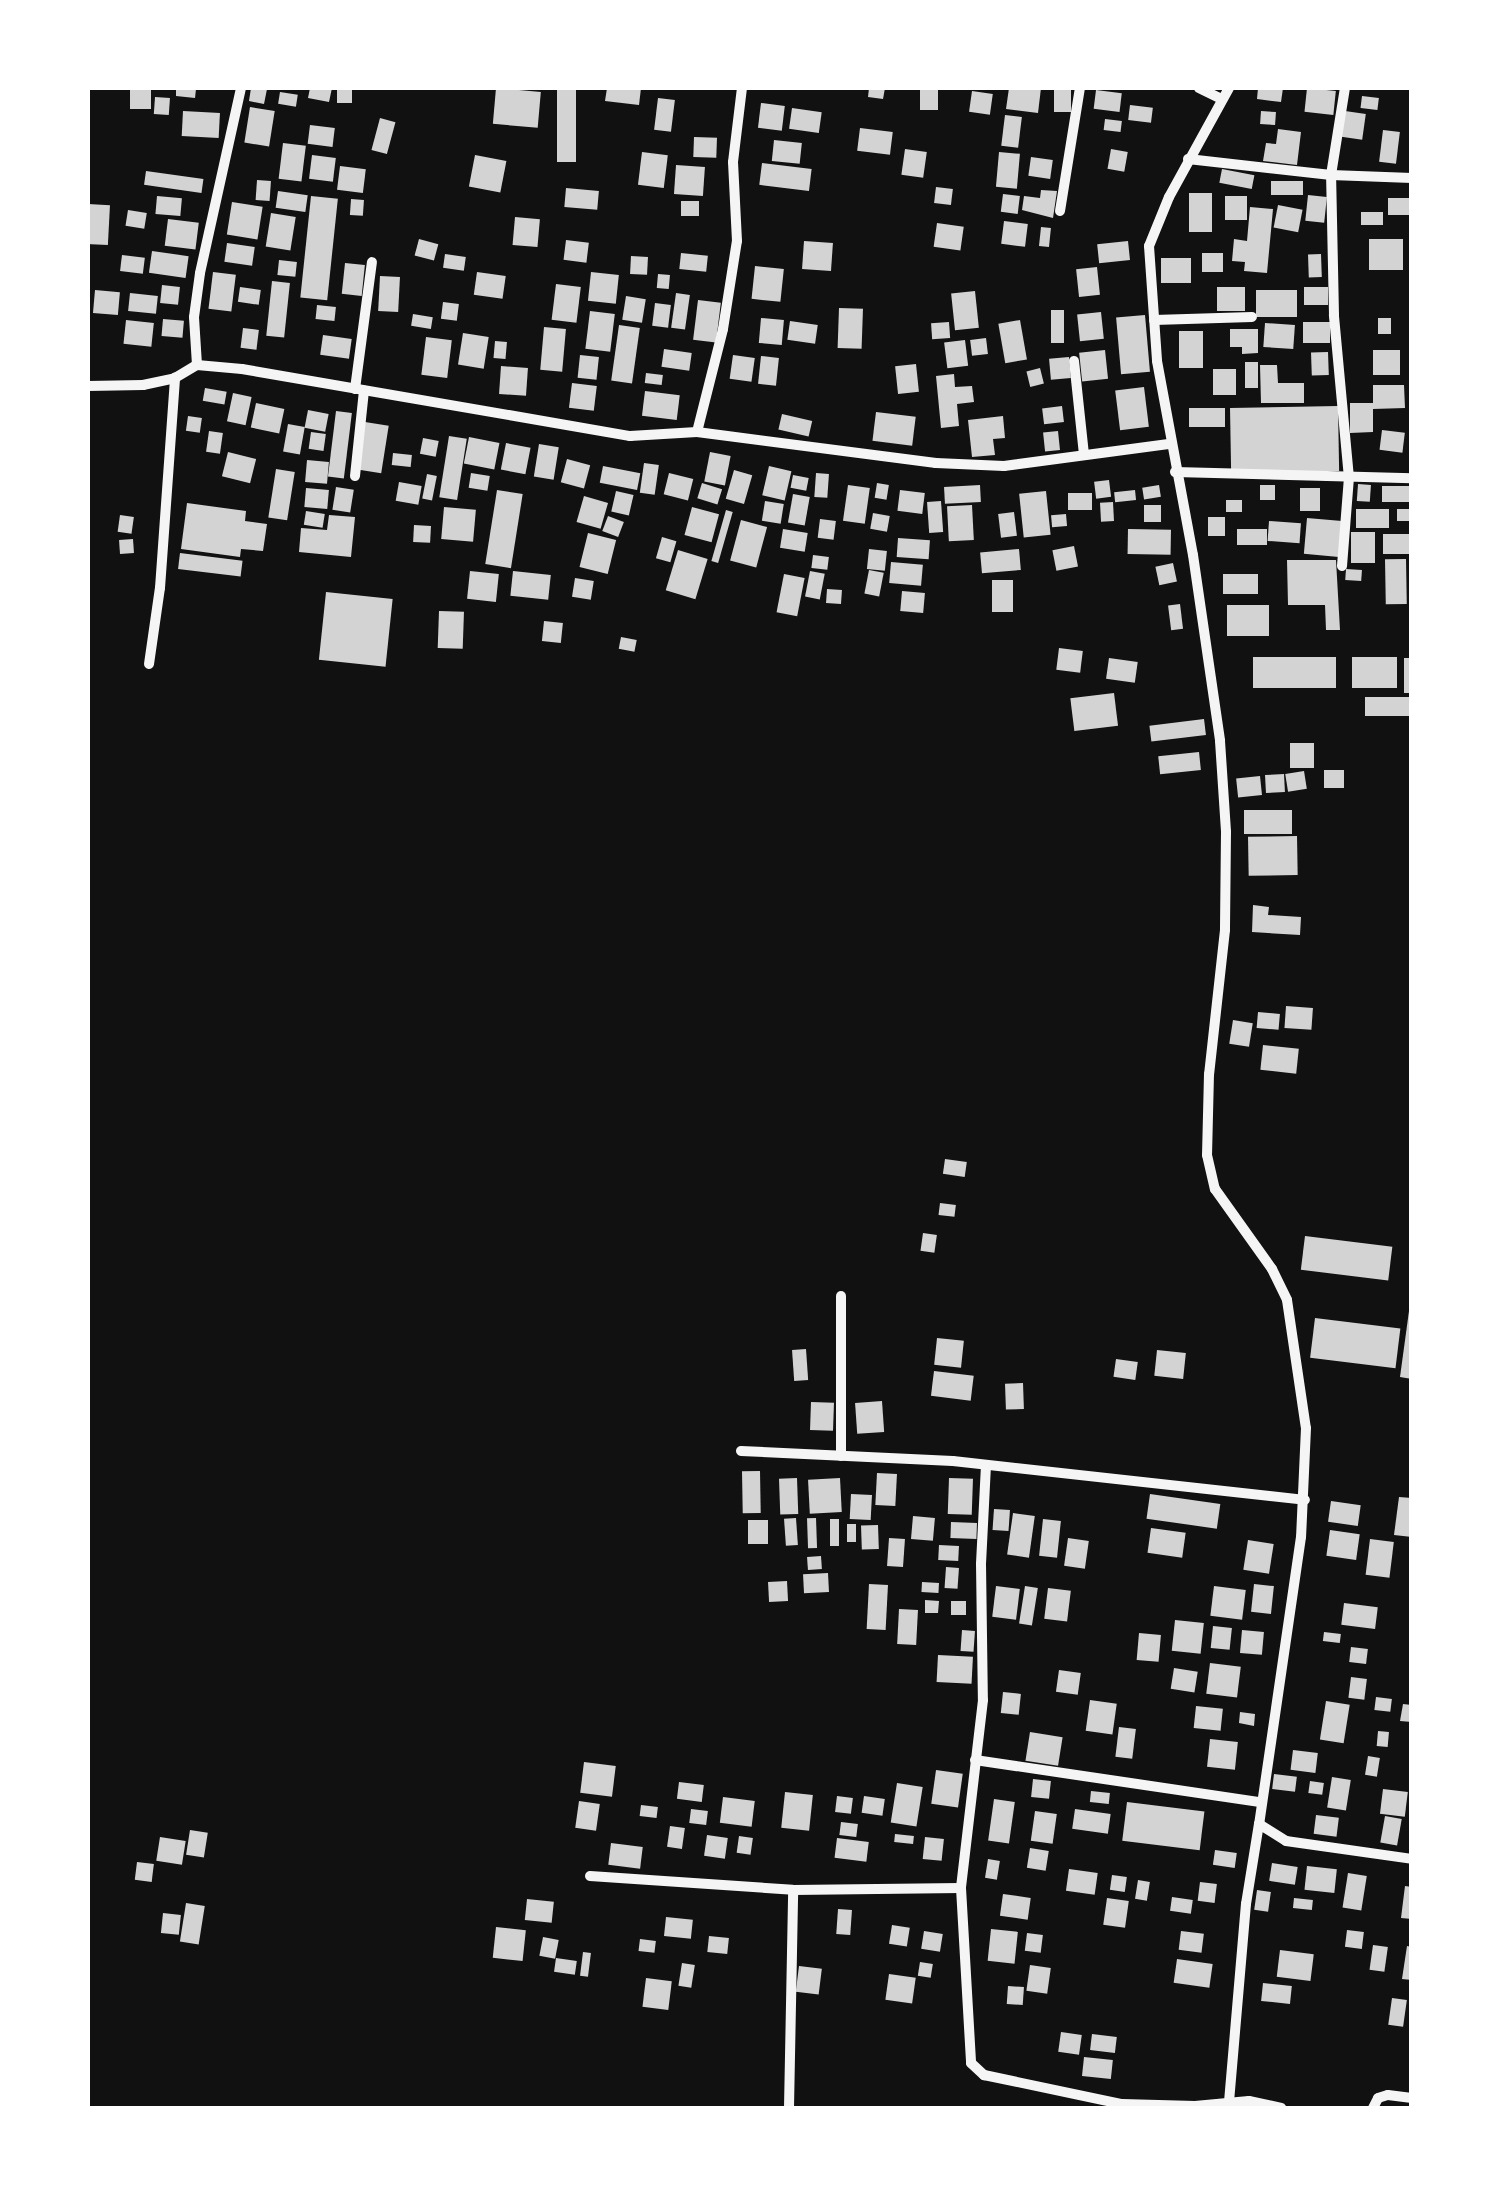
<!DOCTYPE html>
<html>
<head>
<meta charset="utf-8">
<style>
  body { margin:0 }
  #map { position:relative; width:1499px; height:2196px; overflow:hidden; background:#111; font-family:"Fira Sans",sans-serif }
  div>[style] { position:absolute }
  .building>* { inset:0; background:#d3d3d3; transform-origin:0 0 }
  .minor>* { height:10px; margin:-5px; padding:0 5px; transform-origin:5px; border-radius:5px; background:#f5f5f5 }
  span { translate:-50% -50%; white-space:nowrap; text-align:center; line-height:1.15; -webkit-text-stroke:8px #fff; paint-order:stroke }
  .frame { position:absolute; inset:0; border:90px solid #fff; pointer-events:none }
</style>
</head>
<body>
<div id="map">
  <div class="building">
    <i style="left:130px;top:88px;width:21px;height:21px"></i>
    <i style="clip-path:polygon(176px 88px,196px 89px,195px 98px,176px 96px)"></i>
    <i style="clip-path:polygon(251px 88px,267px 89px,264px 104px,249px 101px)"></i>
    <i style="clip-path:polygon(310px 88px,332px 88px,329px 102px,308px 98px)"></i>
    <i style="left:337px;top:88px;width:15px;height:15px"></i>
    <i style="left:496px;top:88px;width:45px;height:36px;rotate:5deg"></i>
    <i style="left:557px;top:88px;width:19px;height:74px"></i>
    <i style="clip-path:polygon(607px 88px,641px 88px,639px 105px,605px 101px)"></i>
    <i style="clip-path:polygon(869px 88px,885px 88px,883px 99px,868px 97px)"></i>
    <i style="left:920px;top:88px;width:18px;height:22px"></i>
    <i style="clip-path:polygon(1009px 88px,1041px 88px,1038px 113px,1006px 109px)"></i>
    <i style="left:1054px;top:88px;width:17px;height:24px"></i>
    <i style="clip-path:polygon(1258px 88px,1283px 88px,1281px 102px,1257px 99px)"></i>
    <i style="left:1307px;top:88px;width:29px;height:24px;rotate:6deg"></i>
    <i style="left:1096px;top:90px;width:26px;height:19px;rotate:7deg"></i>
    <i style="left:972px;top:91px;width:21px;height:21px;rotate:8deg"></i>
    <i style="left:280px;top:92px;width:18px;height:12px;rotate:9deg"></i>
    <i style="left:1362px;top:96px;width:17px;height:12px;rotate:7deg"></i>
    <i style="left:155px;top:97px;width:15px;height:17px;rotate:4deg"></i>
    <i style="left:658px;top:98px;width:17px;height:32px;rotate:7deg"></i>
    <i style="left:761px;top:103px;width:24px;height:25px;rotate:7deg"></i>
    <i style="left:1130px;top:105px;width:23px;height:15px;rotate:7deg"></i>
    <i style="left:250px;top:107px;width:25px;height:36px;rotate:9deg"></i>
    <i style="left:792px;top:108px;width:30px;height:21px;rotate:8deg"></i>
    <i style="left:183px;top:111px;width:37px;height:25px;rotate:3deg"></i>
    <i style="left:1261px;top:111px;width:15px;height:13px;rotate:4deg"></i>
    <i style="left:1345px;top:111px;width:21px;height:26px;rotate:8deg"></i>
    <i style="left:1005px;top:115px;width:17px;height:31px;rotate:7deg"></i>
    <i style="left:380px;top:118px;width:16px;height:33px;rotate:15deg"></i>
    <i style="left:1105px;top:119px;width:17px;height:11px;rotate:7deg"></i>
    <i style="left:310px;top:125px;width:25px;height:19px;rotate:7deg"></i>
    <i style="left:860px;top:128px;width:33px;height:23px;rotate:7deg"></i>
    <i style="clip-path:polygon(1278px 129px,1301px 132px,1297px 165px,1263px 161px,1266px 143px,1276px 144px)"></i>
    <i style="left:1383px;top:130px;width:17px;height:32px;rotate:7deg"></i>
    <i style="left:694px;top:137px;width:23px;height:20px;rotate:2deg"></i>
    <i style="left:774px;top:140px;width:28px;height:21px;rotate:6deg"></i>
    <i style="left:283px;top:143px;width:23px;height:36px;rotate:7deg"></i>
    <i style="left:905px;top:149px;width:22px;height:26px;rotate:8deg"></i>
    <i style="left:1111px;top:149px;width:17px;height:20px;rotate:10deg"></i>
    <i style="left:642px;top:152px;width:26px;height:33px;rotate:7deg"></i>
    <i style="left:999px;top:152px;width:21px;height:35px;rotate:5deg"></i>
    <i style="left:312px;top:155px;width:24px;height:24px;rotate:7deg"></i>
    <i style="left:475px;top:155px;width:32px;height:32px;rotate:11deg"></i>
    <i style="left:1031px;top:157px;width:22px;height:19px;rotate:8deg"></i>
    <i style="left:762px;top:163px;width:50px;height:22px;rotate:7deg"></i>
    <i style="left:676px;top:165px;width:29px;height:29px;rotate:4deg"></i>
    <i style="left:340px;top:166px;width:26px;height:24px;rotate:7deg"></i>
    <i style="left:1222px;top:169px;width:33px;height:14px;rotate:11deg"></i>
    <i style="left:146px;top:171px;width:58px;height:14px;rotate:8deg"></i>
    <i style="left:257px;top:180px;width:14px;height:20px;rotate:4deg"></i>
    <i style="left:1271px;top:181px;width:32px;height:14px"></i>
    <i style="left:936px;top:187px;width:17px;height:16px;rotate:7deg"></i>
    <i style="left:566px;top:188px;width:33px;height:19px;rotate:5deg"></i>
    <i style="clip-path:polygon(1041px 190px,1057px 191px,1053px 218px,1022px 210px,1024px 196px,1040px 198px)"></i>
    <i style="left:278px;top:191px;width:30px;height:17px;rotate:8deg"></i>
    <i style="left:1189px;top:193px;width:23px;height:39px"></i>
    <i style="left:1003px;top:194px;width:17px;height:18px;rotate:7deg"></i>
    <i style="left:1308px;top:195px;width:19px;height:26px;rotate:6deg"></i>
    <i style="left:157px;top:196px;width:25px;height:18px;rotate:5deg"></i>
    <i style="left:311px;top:196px;width:27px;height:102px;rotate:6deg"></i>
    <i style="left:1225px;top:196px;width:22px;height:24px"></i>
    <i style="left:1388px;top:198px;width:24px;height:17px"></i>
    <i style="left:351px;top:199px;width:13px;height:16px;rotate:4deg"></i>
    <i style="left:681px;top:201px;width:18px;height:15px"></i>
    <i style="left:232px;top:202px;width:31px;height:33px;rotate:9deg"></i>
    <i style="left:88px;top:204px;width:22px;height:40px;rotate:3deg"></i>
    <i style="left:1278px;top:205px;width:25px;height:23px;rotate:11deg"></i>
    <i style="clip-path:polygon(1250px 207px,1273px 209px,1267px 273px,1244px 271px,1245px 262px,1232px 261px,1234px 239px,1247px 241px)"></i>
    <i style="left:128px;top:210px;width:19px;height:16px;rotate:9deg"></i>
    <i style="left:1383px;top:212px;width:13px;height:22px;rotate:90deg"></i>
    <i style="left:271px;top:213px;width:25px;height:34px;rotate:9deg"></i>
    <i style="left:515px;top:217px;width:25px;height:28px;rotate:5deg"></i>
    <i style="left:168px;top:219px;width:31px;height:27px;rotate:7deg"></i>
    <i style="left:1004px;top:221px;width:24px;height:23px;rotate:7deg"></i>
    <i style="left:937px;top:223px;width:27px;height:24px;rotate:8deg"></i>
    <i style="left:1041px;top:227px;width:10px;height:19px;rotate:6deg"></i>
    <i style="left:419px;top:239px;width:20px;height:17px;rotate:15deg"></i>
    <i style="left:1369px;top:239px;width:34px;height:31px"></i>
    <i style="left:566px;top:240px;width:23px;height:20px;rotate:7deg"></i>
    <i style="left:804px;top:241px;width:29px;height:28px;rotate:4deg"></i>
    <i style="left:1128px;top:241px;width:19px;height:31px;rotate:84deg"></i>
    <i style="left:227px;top:243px;width:28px;height:19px;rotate:8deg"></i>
    <i style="left:152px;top:251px;width:37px;height:22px;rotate:8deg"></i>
    <i style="left:681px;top:253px;width:27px;height:16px;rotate:6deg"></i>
    <i style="left:1202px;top:253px;width:21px;height:19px"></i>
    <i style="left:445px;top:254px;width:21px;height:14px;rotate:8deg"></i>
    <i style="left:1321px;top:254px;width:23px;height:13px;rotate:88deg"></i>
    <i style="left:122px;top:255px;width:23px;height:16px;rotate:7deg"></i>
    <i style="left:631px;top:256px;width:17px;height:18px;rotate:3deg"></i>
    <i style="left:1161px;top:258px;width:30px;height:25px"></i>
    <i style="left:279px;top:260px;width:18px;height:15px;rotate:6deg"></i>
    <i style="left:345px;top:263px;width:20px;height:31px;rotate:6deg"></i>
    <i style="left:755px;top:266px;width:29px;height:33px;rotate:6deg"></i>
    <i style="left:1097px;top:267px;width:28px;height:21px;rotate:84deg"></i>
    <i style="left:213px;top:272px;width:23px;height:37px;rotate:7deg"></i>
    <i style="left:477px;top:272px;width:29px;height:23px;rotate:8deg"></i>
    <i style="left:591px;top:272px;width:28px;height:29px;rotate:6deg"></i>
    <i style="left:658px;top:274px;width:12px;height:14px;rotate:5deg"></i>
    <i style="left:380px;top:276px;width:20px;height:35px;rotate:3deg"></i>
    <i style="left:272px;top:281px;width:18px;height:55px;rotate:6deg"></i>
    <i style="left:556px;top:284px;width:25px;height:36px;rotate:7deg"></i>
    <i style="left:162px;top:285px;width:18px;height:18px;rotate:6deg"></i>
    <i style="left:240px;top:287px;width:21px;height:15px;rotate:8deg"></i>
    <i style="left:1245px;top:287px;width:24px;height:28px;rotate:90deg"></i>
    <i style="left:1328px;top:287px;width:18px;height:24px;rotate:90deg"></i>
    <i style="left:95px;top:290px;width:25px;height:23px;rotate:5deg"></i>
    <i style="left:1256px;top:290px;width:41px;height:27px"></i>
    <i style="left:975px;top:291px;width:37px;height:24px;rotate:84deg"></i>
    <i style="left:130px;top:293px;width:28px;height:18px;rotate:6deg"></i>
    <i style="left:676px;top:293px;width:14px;height:35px;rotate:8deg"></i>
    <i style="left:626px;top:296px;width:20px;height:24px;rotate:9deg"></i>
    <i style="left:698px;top:300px;width:23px;height:40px;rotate:7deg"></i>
    <i style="left:443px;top:302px;width:16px;height:17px;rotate:7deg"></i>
    <i style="left:655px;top:303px;width:16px;height:23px;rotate:7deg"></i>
    <i style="left:317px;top:305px;width:19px;height:14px;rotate:6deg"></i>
    <i style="left:839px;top:308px;width:24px;height:40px;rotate:2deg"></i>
    <i style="left:1051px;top:310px;width:13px;height:33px"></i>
    <i style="left:590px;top:311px;width:25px;height:38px;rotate:7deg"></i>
    <i style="left:1101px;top:312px;width:27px;height:24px;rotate:84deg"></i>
    <i style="left:413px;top:314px;width:20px;height:12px;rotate:9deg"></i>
    <i style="left:1145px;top:315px;width:57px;height:29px;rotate:85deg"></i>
    <i style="left:761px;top:318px;width:23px;height:25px;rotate:5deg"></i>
    <i style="left:1378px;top:318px;width:13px;height:16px"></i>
    <i style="left:163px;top:319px;width:21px;height:17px;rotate:5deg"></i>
    <i style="left:126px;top:320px;width:28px;height:24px;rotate:6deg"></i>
    <i style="left:1020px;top:320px;width:40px;height:22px;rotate:80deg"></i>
    <i style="left:790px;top:321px;width:28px;height:19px;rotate:8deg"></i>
    <i style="left:949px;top:322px;width:16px;height:18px;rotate:86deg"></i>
    <i style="left:1303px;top:322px;width:27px;height:21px"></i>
    <i style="left:1265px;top:323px;width:30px;height:24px;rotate:4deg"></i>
    <i style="left:619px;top:325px;width:21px;height:56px;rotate:8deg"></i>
    <i style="left:544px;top:327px;width:22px;height:43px;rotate:5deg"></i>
    <i style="left:243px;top:328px;width:16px;height:20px;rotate:7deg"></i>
    <i style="clip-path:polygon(1230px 329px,1258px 329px,1258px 353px,1242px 354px,1242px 347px,1230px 347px)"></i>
    <i style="left:1179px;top:331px;width:24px;height:37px"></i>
    <i style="left:463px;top:333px;width:26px;height:32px;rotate:9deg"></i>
    <i style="left:323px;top:335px;width:29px;height:20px;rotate:8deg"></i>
    <i style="left:426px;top:337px;width:26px;height:38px;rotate:7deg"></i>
    <i style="left:986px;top:338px;width:16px;height:16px;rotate:83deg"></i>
    <i style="left:965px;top:340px;width:26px;height:21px;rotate:83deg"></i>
    <i style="left:495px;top:341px;width:12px;height:17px;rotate:5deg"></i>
    <i style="left:664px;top:349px;width:28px;height:18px;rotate:8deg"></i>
    <i style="left:1105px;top:350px;width:29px;height:26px;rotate:84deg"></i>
    <i style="left:1373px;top:350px;width:27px;height:25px"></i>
    <i style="left:1328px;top:352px;width:23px;height:17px;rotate:88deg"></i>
    <i style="left:580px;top:355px;width:19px;height:23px;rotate:6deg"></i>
    <i style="left:733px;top:355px;width:22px;height:24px;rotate:8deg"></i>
    <i style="left:761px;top:356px;width:18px;height:28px;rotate:6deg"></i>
    <i style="left:1069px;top:357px;width:21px;height:20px;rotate:85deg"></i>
    <i style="left:1245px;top:362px;width:13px;height:26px"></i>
    <i style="left:916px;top:364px;width:28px;height:21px;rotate:84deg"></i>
    <i style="clip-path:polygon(1260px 365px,1277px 365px,1278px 383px,1304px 383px,1304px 403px,1261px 403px)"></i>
    <i style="left:501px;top:366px;width:27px;height:28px;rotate:4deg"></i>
    <i style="left:1040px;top:368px;width:16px;height:14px;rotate:76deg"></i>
    <i style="left:1236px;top:369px;width:26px;height:23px;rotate:90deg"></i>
    <i style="left:646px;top:373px;width:17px;height:10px;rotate:7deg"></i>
    <i style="clip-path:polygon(954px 374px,955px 387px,972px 386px,974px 402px,957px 404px,959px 426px,941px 428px,936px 376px)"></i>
    <i style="left:572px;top:383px;width:25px;height:25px;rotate:7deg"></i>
    <i style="clip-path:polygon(1373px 385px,1404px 385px,1405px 408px,1373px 409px,1373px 432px,1350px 433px,1350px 403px,1373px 403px)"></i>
    <i style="left:1144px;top:387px;width:40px;height:29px;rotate:83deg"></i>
    <i style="left:205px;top:388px;width:22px;height:13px;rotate:10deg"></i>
    <i style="left:645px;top:391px;width:35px;height:25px;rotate:7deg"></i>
    <i style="left:233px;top:393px;width:19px;height:29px;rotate:12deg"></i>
    <i style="left:256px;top:403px;width:29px;height:25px;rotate:12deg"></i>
    <i style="left:1062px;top:406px;width:16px;height:20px;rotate:83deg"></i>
    <i style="left:1338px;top:406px;width:65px;height:108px;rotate:89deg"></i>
    <i style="left:1189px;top:408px;width:36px;height:19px"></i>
    <i style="left:308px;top:410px;width:21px;height:18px;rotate:11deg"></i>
    <i style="left:336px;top:411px;width:16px;height:66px;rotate:7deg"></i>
    <i style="left:876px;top:412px;width:40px;height:29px;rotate:7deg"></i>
    <i style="left:782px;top:414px;width:31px;height:16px;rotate:13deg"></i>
    <i style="left:188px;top:416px;width:14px;height:15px;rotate:8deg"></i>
    <i style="clip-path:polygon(1003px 416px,1005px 438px,993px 439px,995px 455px,972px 457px,968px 420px)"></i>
    <i style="left:365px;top:422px;width:24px;height:48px;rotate:9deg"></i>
    <i style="left:288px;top:424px;width:17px;height:28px;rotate:10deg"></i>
    <i style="left:1382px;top:430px;width:23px;height:20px;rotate:7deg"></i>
    <i style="left:209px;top:431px;width:14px;height:21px;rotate:8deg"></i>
    <i style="left:1058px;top:431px;width:19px;height:15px;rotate:84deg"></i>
    <i style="left:311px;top:432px;width:15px;height:17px;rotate:8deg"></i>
    <i style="left:449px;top:436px;width:18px;height:62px;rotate:9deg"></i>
    <i style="left:469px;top:437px;width:31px;height:27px;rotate:11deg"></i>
    <i style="left:423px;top:438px;width:16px;height:16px;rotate:11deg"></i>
    <i style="left:506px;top:443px;width:25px;height:27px;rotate:11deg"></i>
    <i style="left:539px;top:444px;width:20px;height:33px;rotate:9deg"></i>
    <i style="left:228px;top:452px;width:29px;height:25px;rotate:14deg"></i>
    <i style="left:710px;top:452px;width:21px;height:30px;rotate:11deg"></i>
    <i style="left:393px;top:453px;width:19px;height:12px;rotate:6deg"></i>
    <i style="left:567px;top:459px;width:24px;height:24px;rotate:15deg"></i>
    <i style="left:307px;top:460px;width:22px;height:22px;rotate:5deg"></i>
    <i style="left:644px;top:463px;width:15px;height:30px;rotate:8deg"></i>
    <i style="left:603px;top:466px;width:38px;height:17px;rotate:11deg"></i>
    <i style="left:769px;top:466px;width:23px;height:30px;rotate:13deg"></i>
    <i style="left:276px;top:469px;width:19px;height:49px;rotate:9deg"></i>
    <i style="left:734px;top:470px;width:19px;height:30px;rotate:16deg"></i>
    <i style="left:471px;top:473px;width:19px;height:15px;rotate:9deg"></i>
    <i style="left:669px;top:473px;width:25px;height:22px;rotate:14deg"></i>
    <i style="left:816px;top:473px;width:13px;height:24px;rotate:4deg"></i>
    <i style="left:427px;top:474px;width:10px;height:25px;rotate:11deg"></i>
    <i style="left:793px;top:475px;width:16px;height:13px;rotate:11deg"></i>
    <i style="left:1109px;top:480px;width:17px;height:15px;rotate:83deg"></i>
    <i style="left:399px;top:482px;width:23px;height:19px;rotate:10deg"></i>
    <i style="left:702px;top:483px;width:21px;height:16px;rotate:17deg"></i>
    <i style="left:877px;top:483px;width:12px;height:15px;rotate:9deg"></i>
    <i style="left:1358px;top:484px;width:13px;height:17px;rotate:4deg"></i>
    <i style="left:848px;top:485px;width:22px;height:36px;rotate:8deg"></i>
    <i style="left:980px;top:485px;width:17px;height:36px;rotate:87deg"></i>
    <i style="left:1159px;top:485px;width:12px;height:17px;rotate:81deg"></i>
    <i style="left:1260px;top:485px;width:15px;height:15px"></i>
    <i style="left:1382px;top:486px;width:30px;height:16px"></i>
    <i style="left:336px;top:487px;width:18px;height:23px;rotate:9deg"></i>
    <i style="left:306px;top:488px;width:23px;height:19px;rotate:5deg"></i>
    <i style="left:1300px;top:488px;width:20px;height:23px"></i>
    <i style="left:497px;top:490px;width:26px;height:75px;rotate:9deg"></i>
    <i style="left:900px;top:490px;width:25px;height:21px;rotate:7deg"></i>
    <i style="left:1135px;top:490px;width:10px;height:21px;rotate:84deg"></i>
    <i style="left:616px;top:491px;width:18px;height:21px;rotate:13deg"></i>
    <i style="left:1046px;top:491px;width:44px;height:27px;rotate:84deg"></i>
    <i style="left:1092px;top:493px;width:17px;height:24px;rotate:90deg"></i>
    <i style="left:793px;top:494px;width:17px;height:29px;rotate:10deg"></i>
    <i style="left:584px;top:496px;width:25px;height:27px;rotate:16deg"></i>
    <i style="left:1226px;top:500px;width:16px;height:12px"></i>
    <i style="left:765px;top:501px;width:19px;height:20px;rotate:9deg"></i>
    <i style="left:941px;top:501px;width:31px;height:14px;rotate:86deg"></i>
    <i style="left:1113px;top:502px;width:19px;height:13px;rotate:87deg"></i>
    <i style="clip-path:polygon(187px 503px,246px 511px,245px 521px,267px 524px,263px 551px,241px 549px,240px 557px,181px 549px)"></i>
    <i style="left:972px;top:505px;width:35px;height:25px;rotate:87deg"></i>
    <i style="left:1161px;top:505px;width:17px;height:17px;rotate:90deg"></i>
    <i style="left:444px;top:507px;width:32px;height:32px;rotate:5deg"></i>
    <i style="left:692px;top:507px;width:28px;height:29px;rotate:15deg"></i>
    <i style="left:1389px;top:509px;width:19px;height:33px;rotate:90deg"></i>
    <i style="left:1397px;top:509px;width:14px;height:12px"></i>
    <i style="left:726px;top:510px;width:7px;height:53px;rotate:16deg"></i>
    <i style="left:306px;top:511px;width:19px;height:14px;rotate:9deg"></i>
    <i style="left:1014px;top:512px;width:24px;height:16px;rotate:83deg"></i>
    <i style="left:873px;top:513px;width:17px;height:16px;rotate:10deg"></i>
    <i style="left:1066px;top:514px;width:12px;height:15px;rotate:85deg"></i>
    <i style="left:120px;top:515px;width:14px;height:17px;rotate:8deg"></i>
    <i style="clip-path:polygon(329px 515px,355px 517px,351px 557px,299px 552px,301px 528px,327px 530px)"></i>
    <i style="left:608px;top:516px;width:17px;height:16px;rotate:21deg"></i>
    <i style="left:1208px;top:517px;width:17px;height:19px"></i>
    <i style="left:1307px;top:518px;width:35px;height:36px;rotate:5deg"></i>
    <i style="left:820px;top:519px;width:16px;height:19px;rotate:7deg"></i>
    <i style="left:741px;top:520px;width:27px;height:42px;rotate:15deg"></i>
    <i style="left:1269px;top:521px;width:32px;height:20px;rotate:4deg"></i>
    <i style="left:414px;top:525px;width:17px;height:17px;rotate:3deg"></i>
    <i style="left:783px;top:529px;width:25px;height:19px;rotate:9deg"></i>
    <i style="left:1128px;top:529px;width:43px;height:25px;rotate:1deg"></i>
    <i style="left:1237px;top:529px;width:30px;height:16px"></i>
    <i style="left:1351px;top:532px;width:24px;height:31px"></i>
    <i style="left:588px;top:533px;width:29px;height:35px;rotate:14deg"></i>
    <i style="left:1412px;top:534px;width:20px;height:29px;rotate:90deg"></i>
    <i style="left:662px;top:537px;width:15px;height:22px;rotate:16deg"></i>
    <i style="left:898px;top:538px;width:32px;height:19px;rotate:4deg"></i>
    <i style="left:133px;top:539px;width:14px;height:14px;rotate:86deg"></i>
    <i style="left:1074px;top:546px;width:21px;height:22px;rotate:79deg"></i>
    <i style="left:869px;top:549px;width:18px;height:20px;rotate:6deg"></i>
    <i style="left:1019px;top:549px;width:21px;height:39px;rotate:85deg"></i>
    <i style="left:678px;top:550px;width:31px;height:42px;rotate:17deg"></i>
    <i style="left:180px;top:553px;width:63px;height:16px;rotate:7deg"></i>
    <i style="left:813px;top:555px;width:16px;height:13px;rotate:7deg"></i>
    <i style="left:1406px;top:559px;width:45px;height:21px;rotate:89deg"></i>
    <i style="clip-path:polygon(1287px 560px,1336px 560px,1340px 630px,1326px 630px,1325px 605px,1288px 605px)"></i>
    <i style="left:891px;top:562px;width:32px;height:21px;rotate:5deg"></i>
    <i style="left:1173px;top:563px;width:19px;height:18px;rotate:78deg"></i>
    <i style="left:1346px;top:569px;width:16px;height:11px;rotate:4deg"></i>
    <i style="left:869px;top:570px;width:15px;height:24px;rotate:11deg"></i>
    <i style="left:470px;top:571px;width:29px;height:28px;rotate:6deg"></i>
    <i style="left:513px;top:571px;width:38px;height:25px;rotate:6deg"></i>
    <i style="left:810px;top:571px;width:15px;height:26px;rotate:11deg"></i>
    <i style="left:784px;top:574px;width:21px;height:39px;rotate:11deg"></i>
    <i style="left:1223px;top:574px;width:35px;height:20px"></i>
    <i style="left:575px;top:578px;width:19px;height:19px;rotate:9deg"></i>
    <i style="left:992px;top:580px;width:21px;height:32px"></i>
    <i style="left:827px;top:589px;width:15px;height:14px;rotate:4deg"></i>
    <i style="left:902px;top:591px;width:23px;height:20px;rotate:5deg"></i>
    <i style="left:326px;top:592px;width:67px;height:68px;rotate:6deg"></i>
    <i style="left:1180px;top:604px;width:25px;height:12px;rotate:83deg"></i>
    <i style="left:1227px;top:605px;width:42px;height:31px"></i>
    <i style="left:439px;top:611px;width:25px;height:37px;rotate:2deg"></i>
    <i style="left:544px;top:621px;width:19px;height:20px;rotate:6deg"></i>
    <i style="left:621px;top:637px;width:16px;height:12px;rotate:11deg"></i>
    <i style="left:1059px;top:648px;width:24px;height:22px;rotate:7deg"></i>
    <i style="left:1336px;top:657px;width:31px;height:83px;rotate:90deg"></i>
    <i style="left:1397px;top:657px;width:31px;height:45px;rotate:90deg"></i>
    <i style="left:1109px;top:658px;width:29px;height:21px;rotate:8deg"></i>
    <i style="left:1404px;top:658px;width:8px;height:35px"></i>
    <i style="left:1114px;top:693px;width:33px;height:44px;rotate:83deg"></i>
    <i style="left:1365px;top:697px;width:47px;height:19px"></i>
    <i style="left:1204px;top:719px;width:16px;height:55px;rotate:83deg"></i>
    <i style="left:1314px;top:743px;width:25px;height:24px;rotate:90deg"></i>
    <i style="left:1199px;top:752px;width:18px;height:41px;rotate:84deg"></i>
    <i style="left:1324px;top:770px;width:20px;height:18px"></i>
    <i style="left:1304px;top:771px;width:18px;height:19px;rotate:81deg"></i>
    <i style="left:1284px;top:774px;width:18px;height:19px;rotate:87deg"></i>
    <i style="left:1260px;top:776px;width:19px;height:24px;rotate:84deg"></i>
    <i style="left:1244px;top:810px;width:48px;height:24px"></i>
    <i style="left:1297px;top:836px;width:39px;height:49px;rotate:89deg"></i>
    <i style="clip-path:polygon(1253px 905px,1269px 907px,1268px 915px,1301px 917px,1300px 935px,1252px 932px)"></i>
    <i style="left:1286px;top:1006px;width:27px;height:22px;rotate:4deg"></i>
    <i style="left:1258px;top:1012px;width:22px;height:16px;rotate:5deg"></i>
    <i style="left:1233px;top:1020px;width:20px;height:24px;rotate:9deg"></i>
    <i style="left:1263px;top:1045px;width:36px;height:25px;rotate:6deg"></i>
    <i style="left:945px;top:1159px;width:22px;height:15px;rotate:8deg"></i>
    <i style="left:940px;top:1203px;width:16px;height:12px;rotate:7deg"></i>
    <i style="left:923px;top:1233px;width:14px;height:18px;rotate:8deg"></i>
    <i style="left:1305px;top:1236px;width:88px;height:34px;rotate:7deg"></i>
    <i style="clip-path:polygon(1409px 1311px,1412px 1311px,1412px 1379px,1400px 1377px)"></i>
    <i style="left:1315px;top:1318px;width:86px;height:40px;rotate:7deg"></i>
    <i style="left:937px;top:1338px;width:27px;height:27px;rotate:6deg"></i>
    <i style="left:806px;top:1349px;width:31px;height:14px;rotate:86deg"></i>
    <i style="left:1157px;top:1350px;width:29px;height:26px;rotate:6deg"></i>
    <i style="left:1116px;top:1359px;width:22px;height:18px;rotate:8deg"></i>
    <i style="left:934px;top:1371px;width:40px;height:25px;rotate:7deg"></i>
    <i style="left:1023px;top:1383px;width:26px;height:18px;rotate:88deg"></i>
    <i style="left:882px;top:1401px;width:31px;height:27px;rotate:86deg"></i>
    <i style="left:811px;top:1402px;width:23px;height:28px;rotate:2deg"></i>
    <i style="left:760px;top:1471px;width:42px;height:18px;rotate:89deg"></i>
    <i style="left:877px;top:1473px;width:20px;height:32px;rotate:3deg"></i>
    <i style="left:797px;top:1478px;width:36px;height:18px;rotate:88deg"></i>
    <i style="left:840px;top:1478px;width:34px;height:32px;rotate:87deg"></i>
    <i style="left:949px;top:1478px;width:24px;height:36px;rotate:2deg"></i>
    <i style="left:851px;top:1494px;width:21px;height:25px;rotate:3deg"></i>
    <i style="left:1150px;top:1494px;width:71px;height:25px;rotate:8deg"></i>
    <i style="clip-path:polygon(1399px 1497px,1412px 1498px,1412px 1537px,1394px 1535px)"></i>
    <i style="left:1331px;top:1501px;width:30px;height:21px;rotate:8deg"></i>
    <i style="left:994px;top:1509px;width:16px;height:21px;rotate:4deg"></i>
    <i style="left:1013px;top:1513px;width:22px;height:42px;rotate:8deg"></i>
    <i style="left:913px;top:1516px;width:22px;height:23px;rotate:5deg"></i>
    <i style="left:796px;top:1518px;width:27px;height:12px;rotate:86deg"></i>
    <i style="left:816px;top:1518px;width:30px;height:9px;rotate:88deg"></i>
    <i style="left:830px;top:1519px;width:9px;height:27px"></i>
    <i style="left:1043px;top:1519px;width:18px;height:37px;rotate:6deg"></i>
    <i style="left:748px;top:1520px;width:20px;height:24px"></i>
    <i style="left:951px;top:1522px;width:26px;height:16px;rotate:2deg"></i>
    <i style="left:847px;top:1524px;width:9px;height:18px"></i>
    <i style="left:878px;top:1525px;width:24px;height:17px;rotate:88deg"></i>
    <i style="left:1151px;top:1528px;width:35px;height:25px;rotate:8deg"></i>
    <i style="left:1330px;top:1530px;width:30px;height:26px;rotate:8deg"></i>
    <i style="left:889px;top:1538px;width:16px;height:28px;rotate:4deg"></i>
    <i style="left:1068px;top:1538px;width:21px;height:28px;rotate:8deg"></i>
    <i style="left:1370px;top:1539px;width:24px;height:36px;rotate:7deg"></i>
    <i style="left:1248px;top:1540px;width:26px;height:30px;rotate:9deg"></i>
    <i style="left:939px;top:1545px;width:20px;height:15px;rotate:3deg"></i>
    <i style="left:821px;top:1556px;width:13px;height:14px;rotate:86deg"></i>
    <i style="left:946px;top:1567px;width:13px;height:21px;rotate:4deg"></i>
    <i style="left:828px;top:1573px;width:19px;height:25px;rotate:87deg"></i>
    <i style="left:787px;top:1581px;width:20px;height:19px;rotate:87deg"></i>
    <i style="left:922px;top:1582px;width:17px;height:10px;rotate:3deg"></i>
    <i style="left:869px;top:1584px;width:19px;height:45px;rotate:3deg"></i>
    <i style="left:1254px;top:1584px;width:20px;height:28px;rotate:6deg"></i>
    <i style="left:996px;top:1586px;width:24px;height:31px;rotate:7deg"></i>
    <i style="left:1025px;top:1586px;width:13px;height:38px;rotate:9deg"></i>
    <i style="left:1214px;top:1586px;width:32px;height:30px;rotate:7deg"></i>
    <i style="left:1048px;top:1588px;width:23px;height:31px;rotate:7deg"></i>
    <i style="clip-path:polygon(925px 1600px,939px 1601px,938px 1613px,925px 1613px)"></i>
    <i style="left:951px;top:1601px;width:15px;height:14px"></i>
    <i style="left:1344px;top:1603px;width:34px;height:22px;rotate:7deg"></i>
    <i style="left:899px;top:1609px;width:19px;height:35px;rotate:3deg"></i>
    <i style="left:1175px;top:1620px;width:29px;height:31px;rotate:6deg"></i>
    <i style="left:1213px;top:1626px;width:19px;height:22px;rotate:6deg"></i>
    <i style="left:962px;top:1630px;width:13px;height:21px;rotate:4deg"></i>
    <i style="left:1242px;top:1630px;width:22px;height:23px;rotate:5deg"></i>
    <i style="left:1324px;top:1632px;width:17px;height:9px;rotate:7deg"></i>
    <i style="left:1139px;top:1633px;width:22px;height:27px;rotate:5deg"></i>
    <i style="left:1351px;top:1647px;width:17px;height:15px;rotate:7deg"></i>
    <i style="left:938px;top:1655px;width:35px;height:27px;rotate:3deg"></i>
    <i style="left:1210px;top:1663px;width:31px;height:31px;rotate:7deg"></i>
    <i style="left:1174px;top:1668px;width:24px;height:21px;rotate:9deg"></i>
    <i style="left:1059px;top:1670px;width:22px;height:22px;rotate:8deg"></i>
    <i style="left:1351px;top:1677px;width:16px;height:21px;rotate:7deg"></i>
    <i style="left:1003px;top:1692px;width:18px;height:21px;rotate:6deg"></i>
    <i style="left:1376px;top:1697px;width:16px;height:13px;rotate:7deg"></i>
    <i style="left:1090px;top:1700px;width:27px;height:31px;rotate:8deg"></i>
    <i style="left:1326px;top:1701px;width:24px;height:39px;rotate:9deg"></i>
    <i style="clip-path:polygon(1403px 1704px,1412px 1705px,1412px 1722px,1400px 1721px)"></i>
    <i style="left:1196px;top:1706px;width:27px;height:22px;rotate:6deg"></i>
    <i style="clip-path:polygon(1240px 1712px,1255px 1714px,1254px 1726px,1239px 1723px)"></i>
    <i style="left:1119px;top:1727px;width:17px;height:30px;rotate:7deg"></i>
    <i style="left:1378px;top:1731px;width:11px;height:15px;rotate:5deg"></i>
    <i style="left:1030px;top:1732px;width:33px;height:29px;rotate:9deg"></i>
    <i style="left:1210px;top:1739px;width:28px;height:28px;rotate:6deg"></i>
    <i style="left:1293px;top:1750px;width:25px;height:20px;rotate:7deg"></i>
    <i style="left:1368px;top:1756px;width:12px;height:19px;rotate:9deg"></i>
    <i style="left:584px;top:1762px;width:32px;height:31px;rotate:7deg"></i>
    <i style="left:936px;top:1770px;width:27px;height:34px;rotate:8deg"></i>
    <i style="left:1274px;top:1774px;width:23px;height:15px;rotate:7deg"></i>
    <i style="left:1332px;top:1777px;width:19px;height:31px;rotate:9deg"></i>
    <i style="left:1033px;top:1779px;width:18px;height:18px;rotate:6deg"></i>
    <i style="left:1310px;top:1781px;width:14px;height:12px;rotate:8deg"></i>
    <i style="left:679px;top:1782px;width:25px;height:17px;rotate:7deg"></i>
    <i style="left:897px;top:1783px;width:26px;height:40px;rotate:9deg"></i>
    <i style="left:1383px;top:1789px;width:25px;height:25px;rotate:7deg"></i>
    <i style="left:1091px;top:1791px;width:19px;height:11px;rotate:6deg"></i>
    <i style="left:785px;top:1792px;width:28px;height:36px;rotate:6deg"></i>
    <i style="left:837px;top:1796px;width:16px;height:16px;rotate:7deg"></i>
    <i style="left:864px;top:1796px;width:21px;height:17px;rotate:8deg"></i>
    <i style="left:723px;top:1797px;width:32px;height:26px;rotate:7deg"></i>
    <i style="left:994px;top:1799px;width:21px;height:42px;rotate:8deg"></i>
    <i style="left:579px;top:1801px;width:21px;height:27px;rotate:8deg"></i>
    <i style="left:1127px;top:1802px;width:78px;height:39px;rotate:7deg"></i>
    <i style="left:641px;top:1805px;width:17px;height:11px;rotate:7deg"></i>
    <i style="left:691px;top:1809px;width:17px;height:14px;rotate:7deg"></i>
    <i style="left:1075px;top:1809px;width:36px;height:20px;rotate:8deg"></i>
    <i style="left:1035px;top:1811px;width:22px;height:30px;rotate:8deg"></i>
    <i style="left:1316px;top:1815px;width:23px;height:19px;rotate:7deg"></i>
    <i style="left:1385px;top:1816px;width:17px;height:27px;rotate:10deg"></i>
    <i style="left:841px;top:1822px;width:17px;height:13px;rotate:7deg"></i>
    <i style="left:670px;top:1826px;width:15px;height:21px;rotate:8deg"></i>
    <i style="left:190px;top:1830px;width:18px;height:25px;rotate:9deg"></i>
    <i style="left:895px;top:1834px;width:19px;height:8px;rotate:6deg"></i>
    <i style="left:707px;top:1835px;width:21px;height:21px;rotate:8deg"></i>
    <i style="left:739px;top:1836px;width:14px;height:17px;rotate:8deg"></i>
    <i style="left:160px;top:1837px;width:26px;height:24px;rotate:9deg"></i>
    <i style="left:925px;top:1837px;width:19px;height:22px;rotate:6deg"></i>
    <i style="left:837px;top:1838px;width:32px;height:20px;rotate:7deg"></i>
    <i style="left:611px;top:1843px;width:32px;height:22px;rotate:7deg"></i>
    <i style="left:1030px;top:1848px;width:19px;height:20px;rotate:9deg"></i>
    <i style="left:1215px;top:1850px;width:22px;height:15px;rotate:8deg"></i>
    <i style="left:988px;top:1859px;width:12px;height:19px;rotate:9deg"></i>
    <i style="left:137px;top:1862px;width:17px;height:18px;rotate:7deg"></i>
    <i style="left:1272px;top:1863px;width:26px;height:18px;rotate:9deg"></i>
    <i style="left:1307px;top:1866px;width:30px;height:24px;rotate:6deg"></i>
    <i style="left:1069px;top:1869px;width:29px;height:22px;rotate:8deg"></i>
    <i style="left:1348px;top:1873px;width:19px;height:35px;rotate:9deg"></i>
    <i style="left:1112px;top:1875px;width:15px;height:15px;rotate:8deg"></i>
    <i style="left:1138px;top:1880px;width:12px;height:19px;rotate:9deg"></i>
    <i style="left:1200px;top:1882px;width:17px;height:19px;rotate:7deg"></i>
    <i style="clip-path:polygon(1405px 1886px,1412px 1887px,1412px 1919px,1401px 1918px)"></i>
    <i style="left:1257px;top:1890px;width:14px;height:20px;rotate:8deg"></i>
    <i style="left:1003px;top:1894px;width:28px;height:22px;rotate:8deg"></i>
    <i style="left:1172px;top:1897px;width:21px;height:14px;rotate:8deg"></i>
    <i style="left:1107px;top:1898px;width:22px;height:27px;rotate:8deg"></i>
    <i style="left:1294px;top:1898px;width:19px;height:10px;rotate:6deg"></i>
    <i style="left:527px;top:1899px;width:27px;height:21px;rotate:6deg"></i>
    <i style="left:186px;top:1903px;width:19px;height:39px;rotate:9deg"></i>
    <i style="left:838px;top:1909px;width:14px;height:25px;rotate:4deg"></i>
    <i style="left:163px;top:1913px;width:18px;height:20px;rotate:6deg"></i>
    <i style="left:666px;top:1917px;width:27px;height:19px;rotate:6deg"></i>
    <i style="left:892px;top:1925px;width:18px;height:19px;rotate:9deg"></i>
    <i style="left:496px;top:1927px;width:30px;height:31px;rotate:6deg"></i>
    <i style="left:991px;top:1929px;width:27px;height:32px;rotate:6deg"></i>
    <i style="left:1347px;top:1930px;width:17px;height:17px;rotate:7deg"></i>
    <i style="left:924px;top:1931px;width:19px;height:18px;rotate:9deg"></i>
    <i style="left:1181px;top:1931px;width:23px;height:19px;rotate:7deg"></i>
    <i style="left:1027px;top:1933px;width:16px;height:18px;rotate:7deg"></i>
    <i style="left:709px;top:1936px;width:20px;height:16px;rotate:6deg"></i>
    <i style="left:543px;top:1937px;width:16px;height:19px;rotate:11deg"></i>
    <i style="left:640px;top:1939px;width:16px;height:12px;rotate:7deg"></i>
    <i style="left:1373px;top:1945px;width:15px;height:25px;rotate:8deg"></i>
    <i style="clip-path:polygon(1407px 1946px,1412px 1947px,1412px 1980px,1402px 1979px)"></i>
    <i style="left:1280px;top:1950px;width:34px;height:27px;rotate:7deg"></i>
    <i style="left:583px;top:1952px;width:8px;height:24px;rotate:7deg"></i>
    <i style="left:556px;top:1958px;width:21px;height:14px;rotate:8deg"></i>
    <i style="left:1177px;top:1959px;width:36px;height:24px;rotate:8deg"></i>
    <i style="left:920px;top:1962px;width:13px;height:14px;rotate:9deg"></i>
    <i style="left:682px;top:1963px;width:13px;height:23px;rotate:9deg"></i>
    <i style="left:1030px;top:1965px;width:21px;height:26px;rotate:8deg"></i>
    <i style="left:799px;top:1966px;width:23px;height:26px;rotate:7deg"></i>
    <i style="left:889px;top:1974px;width:27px;height:26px;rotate:8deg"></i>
    <i style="left:646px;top:1978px;width:26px;height:29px;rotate:7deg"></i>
    <i style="left:1263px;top:1983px;width:29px;height:18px;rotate:6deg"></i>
    <i style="left:1008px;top:1986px;width:16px;height:18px;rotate:4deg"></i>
    <i style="left:1392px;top:1998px;width:15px;height:27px;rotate:8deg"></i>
    <i style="left:1061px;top:2032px;width:21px;height:20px;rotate:8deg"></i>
    <i style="left:1092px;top:2034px;width:25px;height:16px;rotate:7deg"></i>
    <i style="left:1084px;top:2057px;width:29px;height:19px;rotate:6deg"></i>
  </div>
  <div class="minor">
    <i style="left:1199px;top:88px;width:25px;rotate:26deg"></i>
    <i style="left:1229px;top:88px;width:124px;rotate:118.8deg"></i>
    <i style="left:1169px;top:197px;width:53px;rotate:112.2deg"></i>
    <i style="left:1149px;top:246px;width:115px;rotate:86deg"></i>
    <i style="left:1157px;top:361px;width:197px;rotate:79.5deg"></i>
    <i style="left:1193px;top:555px;width:188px;rotate:81.7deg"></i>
    <i style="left:1220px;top:741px;width:91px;rotate:86.2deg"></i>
    <i style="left:1226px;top:832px;width:98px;rotate:90.6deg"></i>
    <i style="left:1225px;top:930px;width:145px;rotate:96.3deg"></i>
    <i style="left:1209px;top:1074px;width:81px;rotate:91.4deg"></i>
    <i style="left:1207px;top:1155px;width:35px;rotate:77deg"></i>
    <i style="left:1215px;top:1189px;width:98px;rotate:54.5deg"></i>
    <i style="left:1272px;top:1269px;width:34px;rotate:64deg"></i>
    <i style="left:1287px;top:1300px;width:129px;rotate:81.6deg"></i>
    <i style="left:1306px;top:1428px;width:109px;rotate:92.6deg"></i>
    <i style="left:1301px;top:1537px;width:290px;rotate:98.3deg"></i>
    <i style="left:1259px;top:1824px;width:32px;rotate:32deg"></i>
    <i style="left:1286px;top:1841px;width:127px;rotate:8.1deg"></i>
    <i style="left:1188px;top:159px;width:144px;rotate:6.4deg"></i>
    <i style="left:1331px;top:175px;width:81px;rotate:2.1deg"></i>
    <i style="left:1060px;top:211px;width:125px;rotate:-80.8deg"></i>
    <i style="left:1154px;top:320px;width:98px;rotate:-1.8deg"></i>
    <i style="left:1074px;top:361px;width:94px;rotate:83.9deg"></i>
    <i style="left:197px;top:365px;width:48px;rotate:-93.6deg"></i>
    <i style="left:194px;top:317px;width:44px;rotate:-82.2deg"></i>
    <i style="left:200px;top:273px;width:189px;rotate:-77.5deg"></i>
    <i style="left:88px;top:386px;width:55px;rotate:-1deg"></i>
    <i style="left:143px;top:385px;width:33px;rotate:-12deg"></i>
    <i style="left:175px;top:378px;width:26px;rotate:-31deg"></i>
    <i style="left:197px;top:365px;width:45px;rotate:5.1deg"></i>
    <i style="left:242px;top:369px;width:394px;rotate:9.8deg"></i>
    <i style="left:630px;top:436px;width:67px;rotate:-3.4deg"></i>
    <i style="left:697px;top:432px;width:241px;rotate:7.4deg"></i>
    <i style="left:936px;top:463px;width:68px;rotate:2.5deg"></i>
    <i style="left:1004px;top:466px;width:166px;rotate:-7.6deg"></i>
    <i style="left:355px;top:389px;width:128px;rotate:-82.4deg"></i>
    <i style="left:697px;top:432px;width:106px;rotate:-75.8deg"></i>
    <i style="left:723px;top:329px;width:89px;rotate:-81deg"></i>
    <i style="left:737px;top:241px;width:79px;rotate:-92.9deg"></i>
    <i style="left:733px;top:162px;width:75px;rotate:-83.1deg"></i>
    <i style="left:1175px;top:472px;width:237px;rotate:1.5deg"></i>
    <i style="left:355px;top:476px;width:86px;rotate:-84deg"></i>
    <i style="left:1342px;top:566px;width:88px;rotate:-85.5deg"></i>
    <i style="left:1349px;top:478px;width:164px;rotate:-95.3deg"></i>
    <i style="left:1334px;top:315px;width:140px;rotate:-91.2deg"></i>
    <i style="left:1331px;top:175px;width:88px;rotate:-80.9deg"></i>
    <i style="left:149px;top:664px;width:77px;rotate:-81.8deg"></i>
    <i style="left:160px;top:588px;width:211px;rotate:-85.9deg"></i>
    <i style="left:741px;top:1451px;width:212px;rotate:2.7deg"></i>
    <i style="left:953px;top:1461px;width:354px;rotate:6.3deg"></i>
    <i style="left:841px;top:1456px;width:160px;rotate:-90deg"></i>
    <i style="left:986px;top:1465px;width:99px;rotate:92.9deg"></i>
    <i style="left:981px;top:1564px;width:136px;rotate:89.2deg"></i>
    <i style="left:983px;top:1700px;width:189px;rotate:96.7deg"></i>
    <i style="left:961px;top:1888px;width:175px;rotate:86.7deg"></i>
    <i style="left:971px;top:2063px;width:18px;rotate:43deg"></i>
    <i style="left:984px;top:2075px;width:141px;rotate:11.9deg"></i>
    <i style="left:1122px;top:2104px;width:73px;rotate:1.6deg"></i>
    <i style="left:1195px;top:2106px;width:54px;rotate:-5.3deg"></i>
    <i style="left:1249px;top:2101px;width:33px;rotate:12deg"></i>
    <i style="left:975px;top:1760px;width:288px;rotate:8.4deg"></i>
    <i style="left:590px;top:1876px;width:203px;rotate:3.9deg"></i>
    <i style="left:793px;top:1890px;width:168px;rotate:-0.7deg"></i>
    <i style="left:1229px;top:2102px;width:199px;rotate:-85.1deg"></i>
    <i style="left:1246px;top:1904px;width:81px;rotate:-80.8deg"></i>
    <i style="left:789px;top:2108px;width:218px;rotate:-88.9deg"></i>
    <i style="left:1373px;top:2108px;width:11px;rotate:-63deg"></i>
    <i style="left:1378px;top:2098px;width:10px;rotate:-17deg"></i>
    <i style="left:1388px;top:2095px;width:24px;rotate:7deg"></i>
  </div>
  <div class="frame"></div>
</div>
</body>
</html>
